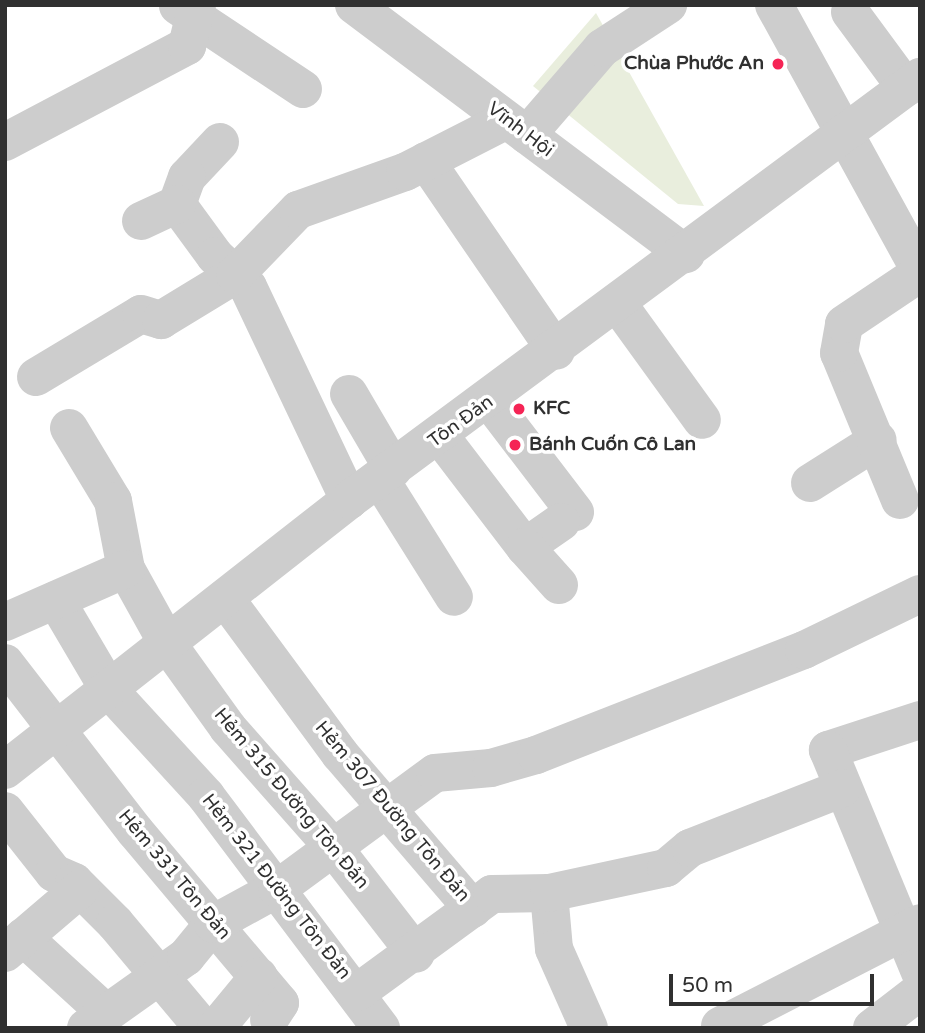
<!DOCTYPE html>
<html>
<head>
<meta charset="utf-8">
<style>
  body { margin:0 }
  #map { position:relative; width:925px; height:1033px; overflow:hidden; background:#fff; font-family:"Varela Round",sans-serif }
  div>[style] { position:absolute }
  .green>* { inset:0; background:#e9eedd }
  .minor>* { height:38px; margin:-19px; padding:0 19px; transform-origin:19px; border-radius:19px; background:#cdcdcd }
  .dots>* { width:19px; height:19px; translate:-50% -50%; box-sizing:border-box; border:4px solid #fff; border-radius:50% }
  span { translate:-50% -50%; white-space:nowrap; text-align:center; line-height:1.15; -webkit-text-stroke:7px #fff; paint-order:stroke }
  .poi-label { font-size:19px; color:#303030; font-weight:700 }
  .right { translate:-100% -50%; text-align:right }
  .left { translate:0 -50%; text-align:left }
  .street-label { font-size:19px; color:#303030 }
  .frame { position:absolute; inset:0; border:7px solid #303030; pointer-events:none }
  .scale { position:absolute; left:669px; top:974px; width:205px; height:32px; box-sizing:border-box; border:4px solid #303030; border-top:0; padding-left:9px; font-size:21px; line-height:24px; white-space:nowrap; color:#303030; -webkit-text-stroke:5px #fff; paint-order:stroke }
</style>
</head>
<body>
<div id="map">
  <div class="green">
    <i style="clip-path:polygon(596px 13px,704px 206px,678px 204px,533px 86px)"></i>
  </div>
  <div class="minor">
    <i style="left:354px;top:5px;width:415px;rotate:36.9deg"></i>
    <i style="left:774px;top:5px;width:303px;rotate:61.2deg"></i>
    <i style="left:178px;top:6px;width:150px;rotate:33.6deg"></i>
    <i style="left:850px;top:12px;width:94px;rotate:53.6deg"></i>
    <i style="left:527px;top:135px;width:115px;rotate:-49.2deg"></i>
    <i style="left:602px;top:48px;width:79px;rotate:-33.1deg"></i>
    <i style="left:5px;top:142px;width:206px;rotate:-27.8deg"></i>
    <i style="left:187px;top:46px;width:42px;rotate:-76.3deg"></i>
    <i style="left:220px;top:142px;width:48px;rotate:133.3deg"></i>
    <i style="left:187px;top:177px;width:29px;rotate:110deg"></i>
    <i style="left:177px;top:204px;width:64px;rotate:53.8deg"></i>
    <i style="left:215px;top:256px;width:45px;rotate:43.2deg"></i>
    <i style="left:248px;top:287px;width:236px;rotate:64.6deg"></i>
    <i style="left:426px;top:161px;width:230px;rotate:55.6deg"></i>
    <i style="left:141px;top:221px;width:40px;rotate:-25deg"></i>
    <i style="left:618px;top:304px;width:143px;rotate:54.1deg"></i>
    <i style="left:36px;top:377px;width:122px;rotate:-31deg"></i>
    <i style="left:141px;top:314px;width:21px;rotate:17deg"></i>
    <i style="left:161px;top:320px;width:87px;rotate:-31.3deg"></i>
    <i style="left:235px;top:275px;width:91px;rotate:-45.9deg"></i>
    <i style="left:298px;top:210px;width:114px;rotate:-19.6deg"></i>
    <i style="left:405px;top:172px;width:114px;rotate:-27deg"></i>
    <i style="left:349px;top:394px;width:87px;rotate:59.6deg"></i>
    <i style="left:490px;top:401px;width:140px;rotate:52.6deg"></i>
    <i style="left:69px;top:428px;width:85px;rotate:58.9deg"></i>
    <i style="left:113px;top:501px;width:69px;rotate:79.2deg"></i>
    <i style="left:126px;top:569px;width:85px;rotate:61deg"></i>
    <i style="left:167px;top:643px;width:105px;rotate:54.3deg"></i>
    <i style="left:228px;top:728px;width:159px;rotate:48.6deg"></i>
    <i style="left:333px;top:847px;width:135px;rotate:52.2deg"></i>
    <i style="left:440px;top:436px;width:140px;rotate:52.6deg"></i>
    <i style="left:525px;top:547px;width:44px;rotate:-34.8deg"></i>
    <i style="left:380px;top:479px;width:139px;rotate:57.9deg"></i>
    <i style="left:810px;top:483px;width:80px;rotate:-32.3deg"></i>
    <i style="left:900px;top:500px;width:159px;rotate:-112.5deg"></i>
    <i style="left:839px;top:353px;width:29px;rotate:-80deg"></i>
    <i style="left:844px;top:324px;width:92px;rotate:-33.9deg"></i>
    <i style="left:525px;top:547px;width:51px;rotate:48.2deg"></i>
    <i style="left:225px;top:598px;width:194px;rotate:53.6deg"></i>
    <i style="left:340px;top:754px;width:204px;rotate:49.4deg"></i>
    <i style="left:56px;top:600px;width:104px;rotate:59.5deg"></i>
    <i style="left:109px;top:690px;width:144px;rotate:47.5deg"></i>
    <i style="left:206px;top:796px;width:291px;rotate:53deg"></i>
    <i style="left:5px;top:622px;width:132px;rotate:-23.7deg"></i>
    <i style="left:5px;top:663px;width:212px;rotate:52.3deg"></i>
    <i style="left:135px;top:831px;width:225px;rotate:49.9deg"></i>
    <i style="left:280px;top:1003px;width:20px;rotate:123deg"></i>
    <i style="left:920px;top:720px;width:97px;rotate:161.9deg"></i>
    <i style="left:828px;top:750px;width:240px;rotate:67.5deg"></i>
    <i style="left:5px;top:770px;width:437px;rotate:-38.1deg"></i>
    <i style="left:349px;top:500px;width:711px;rotate:-36.53deg"></i>
    <i style="left:5px;top:811px;width:79px;rotate:51.7deg"></i>
    <i style="left:54px;top:873px;width:22px;rotate:24deg"></i>
    <i style="left:74px;top:882px;width:58px;rotate:45deg"></i>
    <i style="left:115px;top:923px;width:137px;rotate:50deg"></i>
    <i style="left:549px;top:893px;width:56px;rotate:84.9deg"></i>
    <i style="left:554px;top:949px;width:86px;rotate:66.1deg"></i>
    <i style="left:23px;top:937px;width:110px;rotate:42.4deg"></i>
    <i style="left:5px;top:953px;width:99px;rotate:-40.5deg"></i>
    <i style="left:358px;top:992px;width:166px;rotate:-36.2deg"></i>
    <i style="left:492px;top:894px;width:57px;rotate:-1deg"></i>
    <i style="left:549px;top:893px;width:120px;rotate:-12.1deg"></i>
    <i style="left:666px;top:868px;width:31px;rotate:-40deg"></i>
    <i style="left:690px;top:848px;width:164px;rotate:-21.4deg"></i>
    <i style="left:720px;top:1026px;width:225px;rotate:-27.2deg"></i>
    <i style="left:86px;top:1028px;width:123px;rotate:-35.4deg"></i>
    <i style="left:186px;top:957px;width:43px;rotate:-50.7deg"></i>
    <i style="left:213px;top:924px;width:73px;rotate:-28.7deg"></i>
    <i style="left:277px;top:889px;width:196px;rotate:-36.3deg"></i>
    <i style="left:435px;top:773px;width:56px;rotate:-5.1deg"></i>
    <i style="left:491px;top:768px;width:47px;rotate:-16.1deg"></i>
    <i style="left:536px;top:755px;width:288px;rotate:-21.4deg"></i>
    <i style="left:804px;top:650px;width:129px;rotate:-25.8deg"></i>
    <i style="left:216px;top:1028px;width:67px;rotate:-50.4deg"></i>
    <i style="left:872px;top:1028px;width:61px;rotate:-37.6deg"></i>
  </div>
  <div class="dots">
    <i style="left:778px;top:64px;background:#f52455"></i>
    <i style="left:519px;top:409px;background:#f52455"></i>
    <i style="left:515px;top:445px;background:#f52455"></i>
  </div>
  <div class="poi-label">
    <span class="right" style="left:764px;top:64px">Chùa Phước An</span>
    <span class="left" style="left:533px;top:409px">KFC</span>
    <span class="left" style="left:529px;top:445px">Bánh Cuốn Cô Lan</span>
  </div>
  <div class="street-label">
    <span style="left:520px;top:130px;rotate:37deg">Vĩnh Hội</span>
    <span style="left:461px;top:422px;rotate:-36deg">Tôn Đản</span>
    <span style="left:291px;top:799px;rotate:50deg">Hẻm 315 Đường Tôn Đản</span>
    <span style="left:392px;top:812px;rotate:50deg">Hẻm 307 Đường Tôn Đản</span>
    <span style="left:174px;top:875px;rotate:50deg">Hẻm 331 Tôn Đản</span>
    <span style="left:276px;top:887px;rotate:52deg">Hẻm 321 Đường Tôn Đản</span>
  </div>
  <div class="frame"></div>
  <div class="scale">50 m</div>
</div>
</body>
</html>
